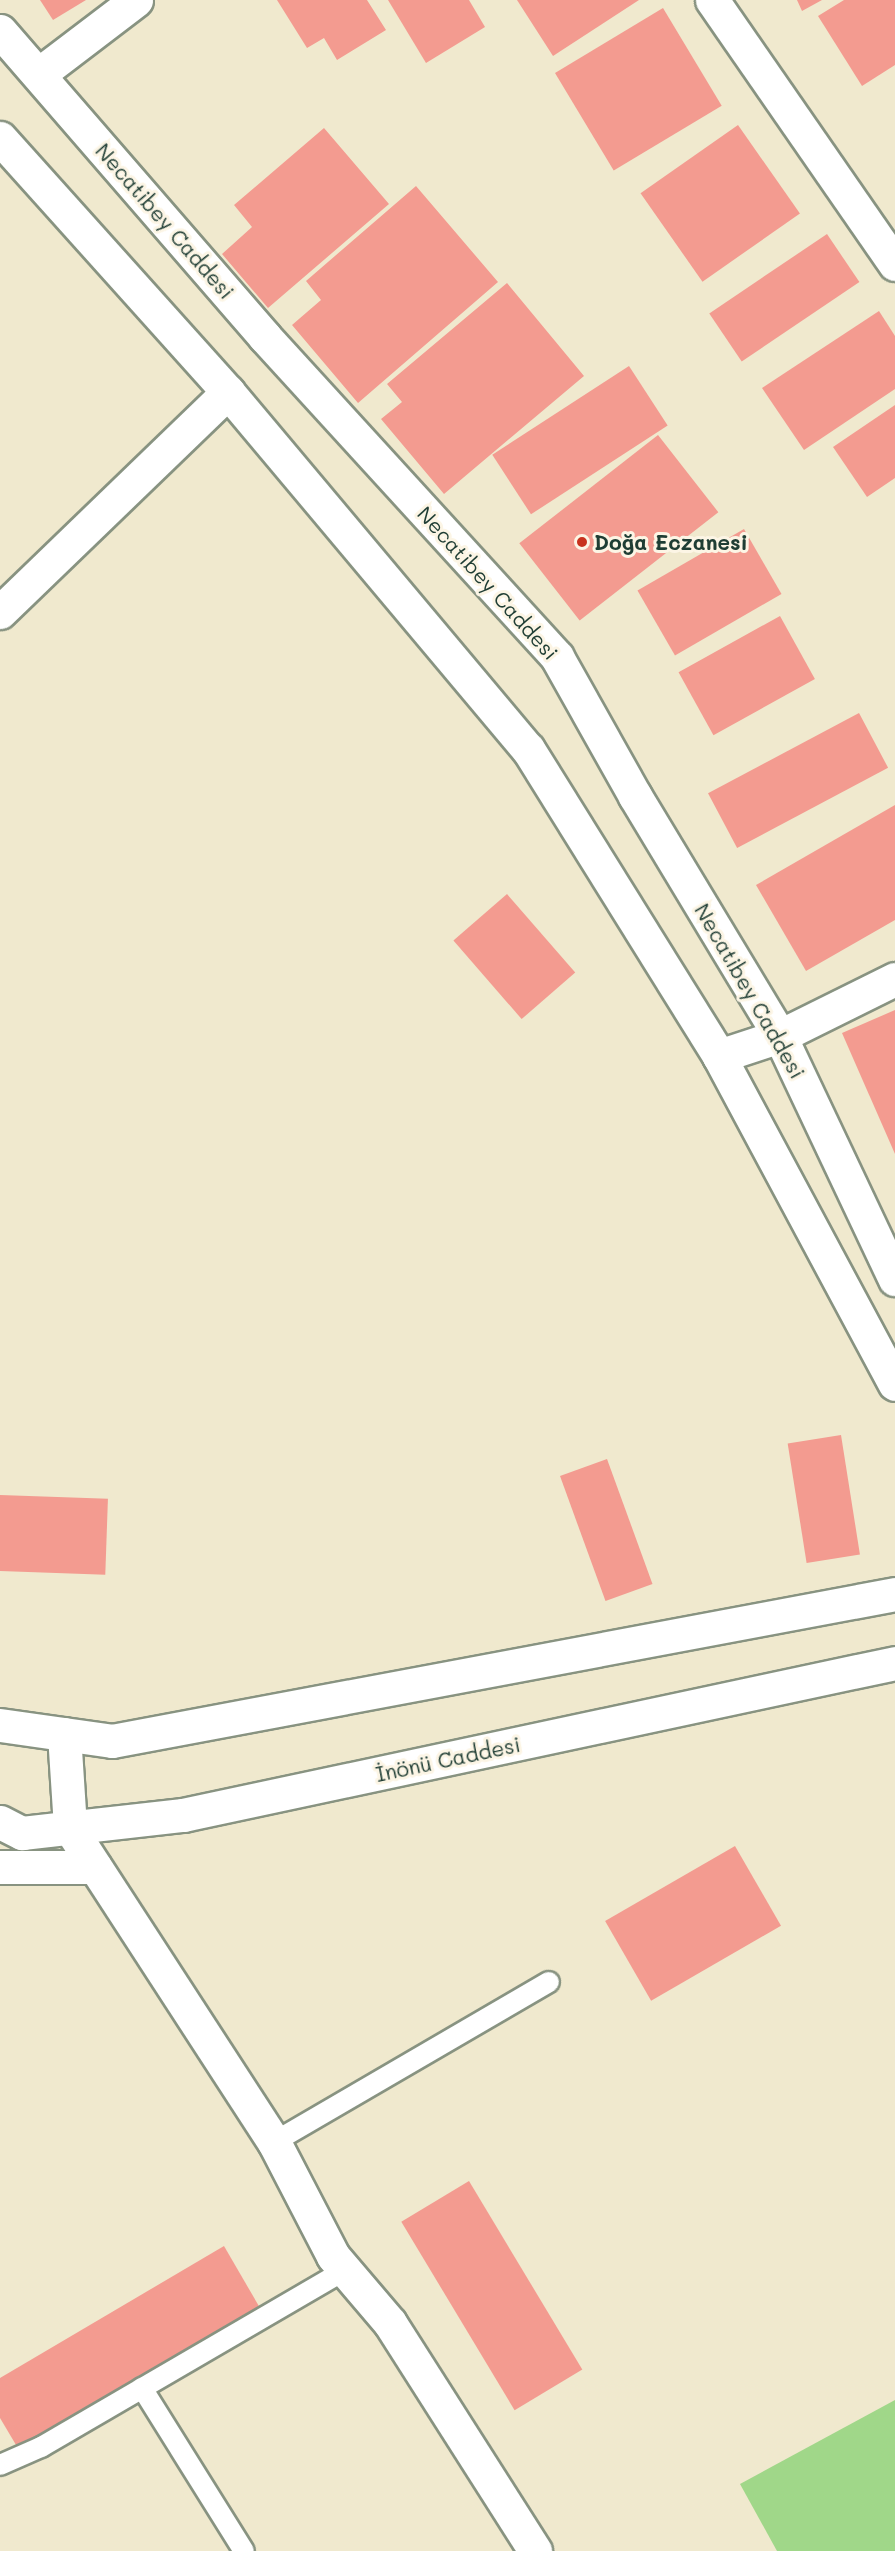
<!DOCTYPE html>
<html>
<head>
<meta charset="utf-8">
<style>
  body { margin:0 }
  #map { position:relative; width:895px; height:2551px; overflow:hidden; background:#f0e9ce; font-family:Mali,sans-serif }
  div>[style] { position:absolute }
  .green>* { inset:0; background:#a0d789 }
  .building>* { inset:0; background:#f39b90; transform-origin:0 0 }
  .roads { filter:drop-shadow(2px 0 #889381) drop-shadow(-2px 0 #889381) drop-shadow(0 2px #889381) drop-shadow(0 -2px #889381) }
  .lane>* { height:20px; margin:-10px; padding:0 10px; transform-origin:10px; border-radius:10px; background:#fff }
  .street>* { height:33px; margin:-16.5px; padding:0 16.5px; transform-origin:16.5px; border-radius:16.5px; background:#fff }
  .secondary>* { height:33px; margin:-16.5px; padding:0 16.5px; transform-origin:16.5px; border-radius:16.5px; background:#fff }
  .dots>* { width:16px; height:16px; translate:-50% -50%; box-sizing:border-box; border:3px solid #fcf5e5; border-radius:50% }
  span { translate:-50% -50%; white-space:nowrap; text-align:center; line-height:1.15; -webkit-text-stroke:6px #fcf5e5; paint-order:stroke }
  .street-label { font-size:21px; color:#1f3d34 }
  .poi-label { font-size:21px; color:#1f3d34; font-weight:700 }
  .left { translate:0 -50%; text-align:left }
</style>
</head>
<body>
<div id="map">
  <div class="green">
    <i style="clip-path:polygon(895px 2400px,895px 2551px,777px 2551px,740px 2484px)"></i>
  </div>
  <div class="building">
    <i style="clip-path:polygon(40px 0,86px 0,53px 20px)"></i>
    <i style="clip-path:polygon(277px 0,367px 0,386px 30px,337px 60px,324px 38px,307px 48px)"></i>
    <i style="clip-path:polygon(388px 0,469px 0,485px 27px,426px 63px)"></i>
    <i style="clip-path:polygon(517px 0,639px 0,553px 56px)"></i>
    <i style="clip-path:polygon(797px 0,822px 0,802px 11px)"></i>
    <i style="clip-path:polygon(844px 0,895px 0,895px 65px,862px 86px,818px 16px)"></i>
    <i style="left:663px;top:8px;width:114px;height:126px;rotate:59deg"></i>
    <i style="left:738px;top:125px;width:108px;height:119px;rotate:55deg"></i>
    <i style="clip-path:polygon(324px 128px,389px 204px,268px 308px,222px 254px,252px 227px,234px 205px)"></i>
    <i style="clip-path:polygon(416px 186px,498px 282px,358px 403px,292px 325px,321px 300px,306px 281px)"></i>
    <i style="left:827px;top:234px;width:58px;height:142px;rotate:56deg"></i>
    <i style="clip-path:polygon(507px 283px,584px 376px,444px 494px,381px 419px,402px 402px,387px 384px)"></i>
    <i style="clip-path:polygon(879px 311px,895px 336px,895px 389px,804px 450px,762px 388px)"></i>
    <i style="left:629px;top:366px;width:71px;height:163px;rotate:57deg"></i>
    <i style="clip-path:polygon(895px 405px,895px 478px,867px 497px,833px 447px)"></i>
    <i style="left:658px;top:435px;width:98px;height:176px;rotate:52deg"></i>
    <i style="left:744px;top:529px;width:75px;height:123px;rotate:60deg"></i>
    <i style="left:780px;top:616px;width:72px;height:116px;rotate:61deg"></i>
    <i style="left:859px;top:713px;width:62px;height:171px;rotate:62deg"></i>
    <i style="clip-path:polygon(895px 805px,895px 920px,806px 971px,756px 885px)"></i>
    <i style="left:507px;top:894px;width:104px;height:71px;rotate:49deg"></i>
    <i style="clip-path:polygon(895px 1010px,895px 1154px,842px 1033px)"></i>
    <i style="left:841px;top:1435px;width:121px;height:54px;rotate:81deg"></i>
    <i style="left:607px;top:1459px;width:133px;height:50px;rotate:70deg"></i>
    <i style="left:0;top:1495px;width:108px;height:76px;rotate:2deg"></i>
    <i style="left:735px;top:1846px;width:92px;height:150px;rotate:60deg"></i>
    <i style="left:469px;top:2181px;width:220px;height:79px;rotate:59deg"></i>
    <i style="clip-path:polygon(224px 2246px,260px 2308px,19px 2450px,0 2418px,0 2378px)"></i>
  </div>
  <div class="roads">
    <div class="lane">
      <i style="left:274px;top:2142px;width:318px;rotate:-30.2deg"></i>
      <i style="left:142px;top:2388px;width:192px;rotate:58deg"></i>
      <i style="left:0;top:2465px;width:45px;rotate:-23.7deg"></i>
      <i style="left:41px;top:2447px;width:352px;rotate:-30.2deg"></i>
    </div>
    <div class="street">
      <i style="left:712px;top:0;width:321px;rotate:55.3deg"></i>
      <i style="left:39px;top:74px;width:122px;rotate:-37.3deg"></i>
      <i style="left:0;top:612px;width:317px;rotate:-44deg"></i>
      <i style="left:780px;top:1036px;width:128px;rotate:-26.4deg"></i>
      <i style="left:64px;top:1734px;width:94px;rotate:86.3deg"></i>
      <i style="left:70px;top:1828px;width:374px;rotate:57deg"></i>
      <i style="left:274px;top:2142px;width:128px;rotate:62.6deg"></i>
      <i style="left:333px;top:2256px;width:88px;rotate:49.6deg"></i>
      <i style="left:390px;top:2323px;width:270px;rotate:57.5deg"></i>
      <i style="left:0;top:1867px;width:95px"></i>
    </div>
    <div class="secondary">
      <i style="left:0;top:31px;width:405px;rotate:49.1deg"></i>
      <i style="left:265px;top:337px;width:433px;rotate:47.6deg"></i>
      <i style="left:557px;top:657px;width:159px;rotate:60.7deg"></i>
      <i style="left:635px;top:796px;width:280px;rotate:58.9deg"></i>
      <i style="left:780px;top:1036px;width:269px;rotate:64.7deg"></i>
      <i style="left:0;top:138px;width:341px;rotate:48.1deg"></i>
      <i style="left:228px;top:392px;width:466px;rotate:50deg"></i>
      <i style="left:528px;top:749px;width:362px;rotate:58.1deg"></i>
      <i style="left:719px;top:1056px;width:372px;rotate:61.8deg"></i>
      <i style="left:719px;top:1056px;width:64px;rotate:-18.2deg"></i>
      <i style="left:0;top:1725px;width:113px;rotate:8.1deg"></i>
      <i style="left:112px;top:1741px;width:797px;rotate:-10.63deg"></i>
      <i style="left:0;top:1822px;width:25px;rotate:27deg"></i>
      <i style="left:22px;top:1833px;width:162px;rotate:-6.4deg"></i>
      <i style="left:183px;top:1815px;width:728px;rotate:-12.05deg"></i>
    </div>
  </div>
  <div class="dots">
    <i style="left:582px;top:542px;background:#c8321e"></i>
  </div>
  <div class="street-label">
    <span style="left:165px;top:221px;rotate:49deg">Necatibey Caddesi</span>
    <span style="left:488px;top:583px;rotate:48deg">Necatibey Caddesi</span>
    <span style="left:750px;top:991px;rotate:60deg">Necatibey Caddesi</span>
    <span style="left:448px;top:1759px;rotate:-12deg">İnönü Caddesi</span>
  </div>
  <div class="poi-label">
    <span class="left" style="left:594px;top:542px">Doğa Eczanesi</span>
  </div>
</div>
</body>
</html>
